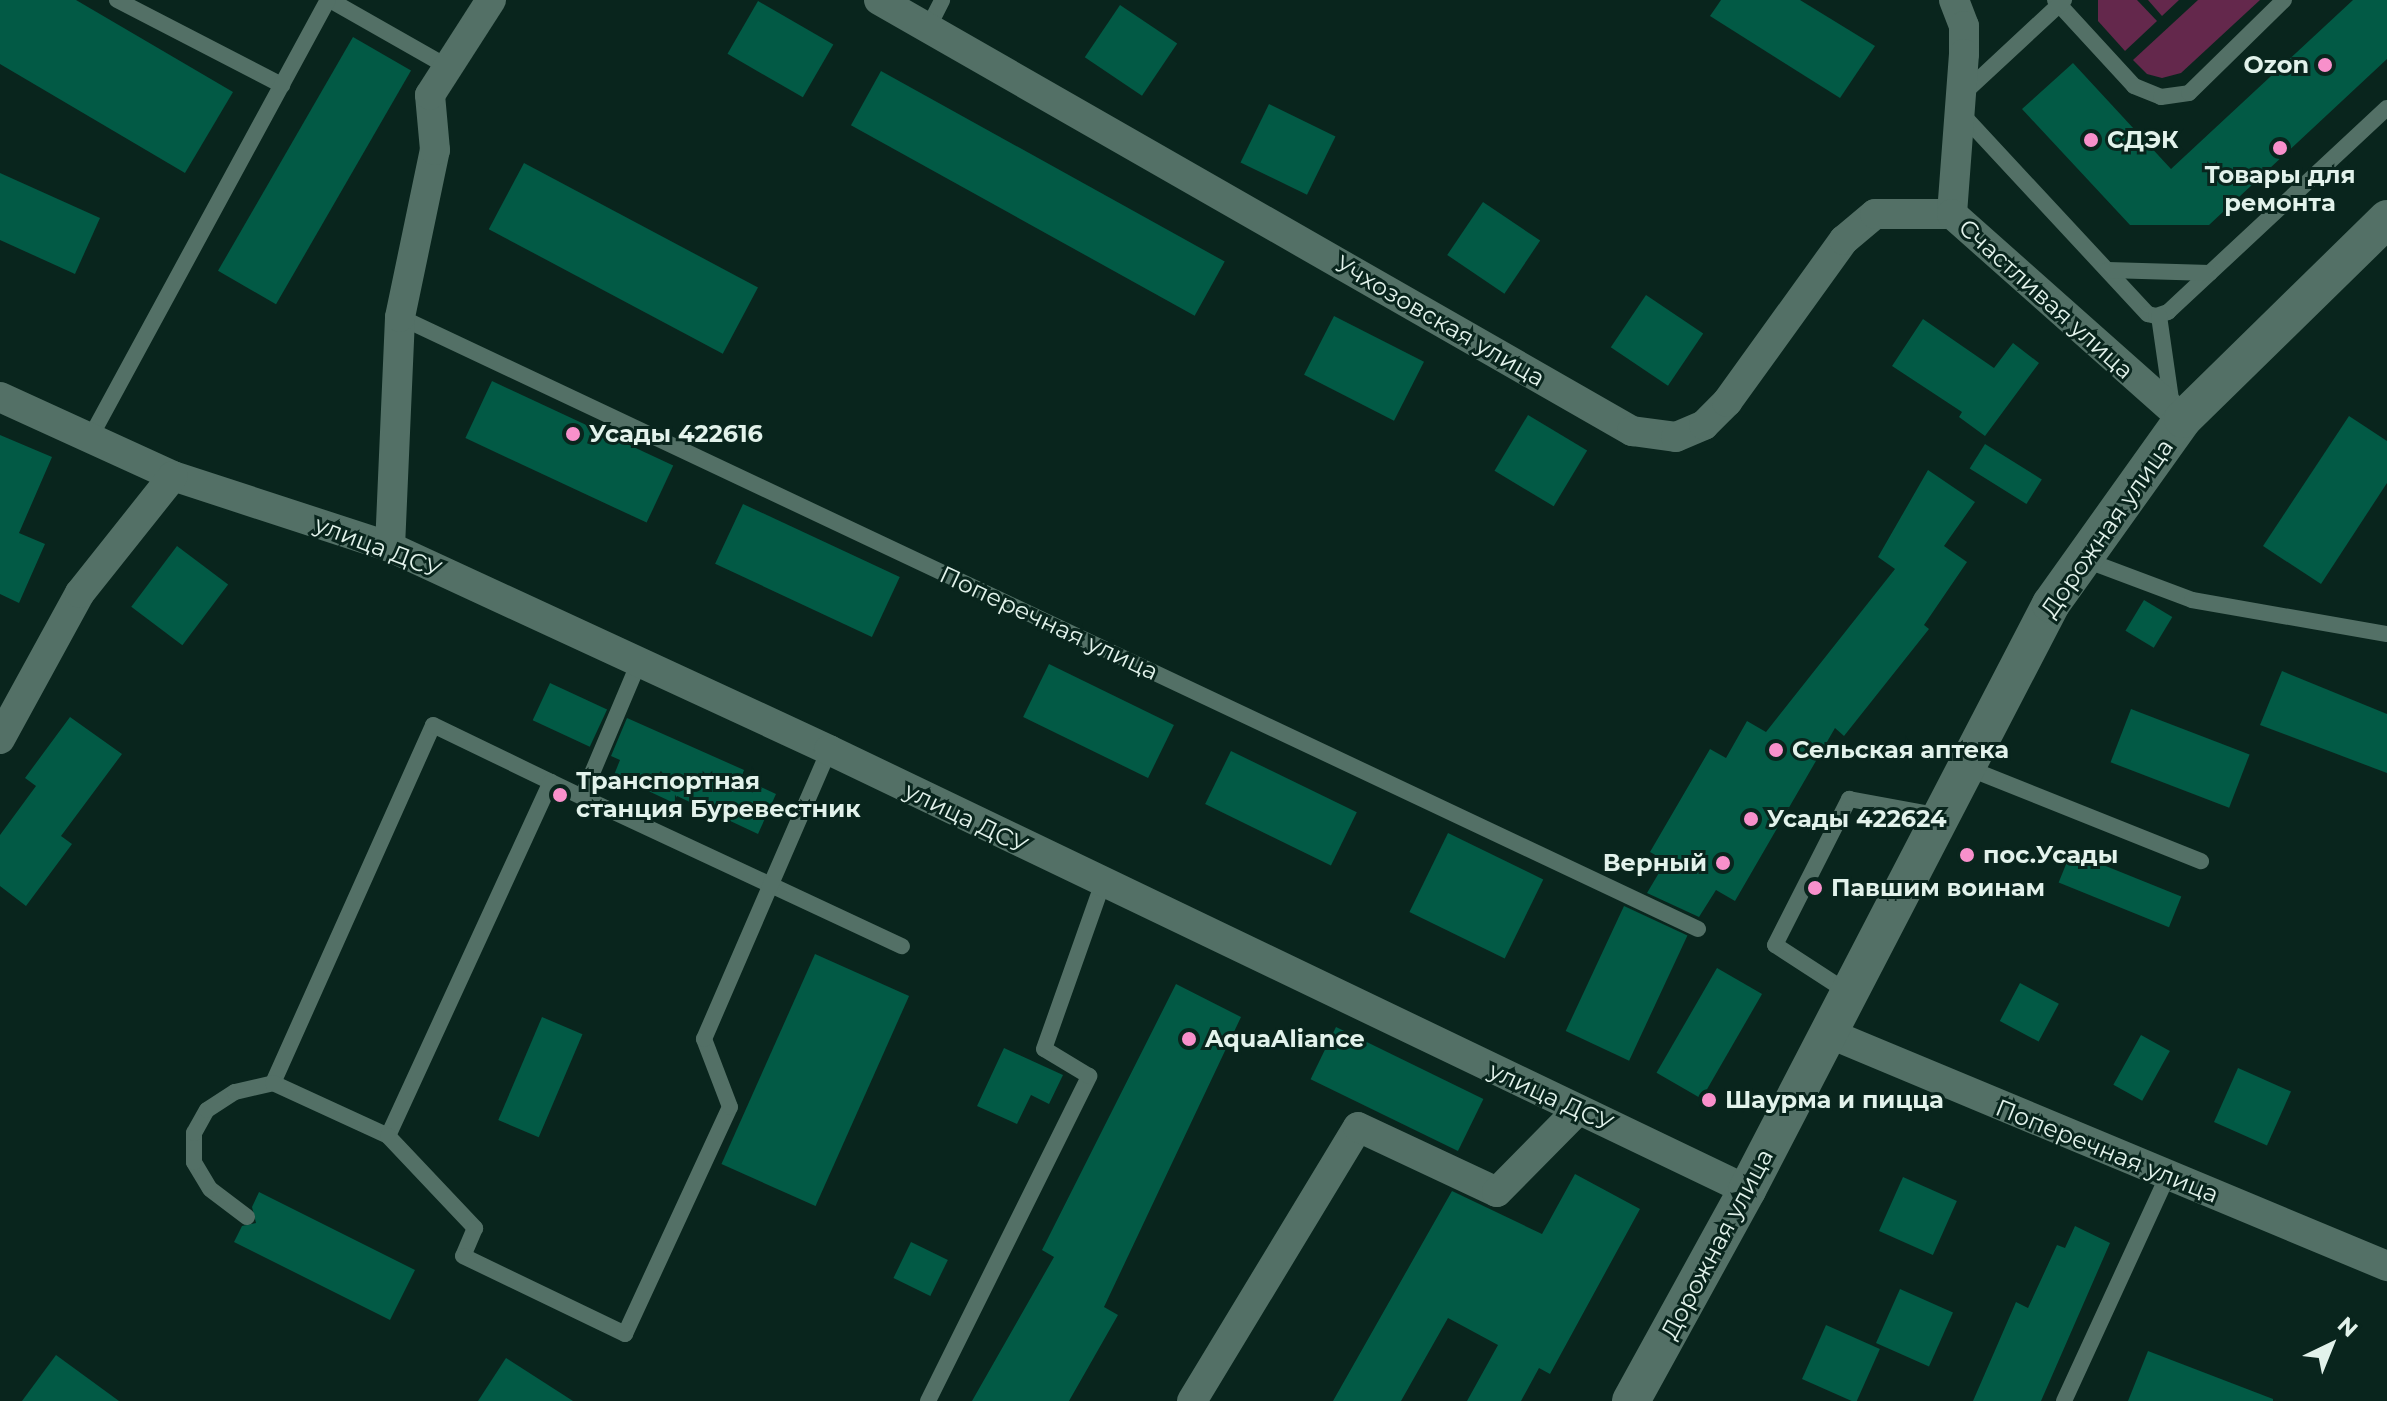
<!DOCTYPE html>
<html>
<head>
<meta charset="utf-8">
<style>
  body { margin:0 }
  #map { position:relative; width:2387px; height:1401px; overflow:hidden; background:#09251d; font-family:Montserrat,sans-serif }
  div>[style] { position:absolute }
  .green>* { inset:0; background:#64284c }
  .building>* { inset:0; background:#025a45; transform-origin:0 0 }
  .service>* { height:16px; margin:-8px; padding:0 8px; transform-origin:8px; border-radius:8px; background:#537066 }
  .minor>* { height:30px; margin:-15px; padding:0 15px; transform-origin:15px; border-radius:15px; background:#537066 }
  .tertiary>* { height:38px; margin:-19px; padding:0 19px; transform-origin:19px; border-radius:19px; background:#537066 }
  .dots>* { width:22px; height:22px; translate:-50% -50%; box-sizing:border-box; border:4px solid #09251d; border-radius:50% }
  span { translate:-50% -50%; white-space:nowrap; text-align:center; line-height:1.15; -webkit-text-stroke:6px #09251d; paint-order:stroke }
  .poi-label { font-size:24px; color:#e2f2eb; font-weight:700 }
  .right { translate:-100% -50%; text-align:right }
  .left { translate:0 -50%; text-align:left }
  .street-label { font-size:24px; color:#e2f2eb }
  .north { position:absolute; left:2291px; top:1305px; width:80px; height:80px; -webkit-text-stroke:6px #09251d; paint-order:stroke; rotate:43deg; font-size:22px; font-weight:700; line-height:32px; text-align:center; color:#e2f2eb }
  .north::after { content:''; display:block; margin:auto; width:28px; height:36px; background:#e2f2eb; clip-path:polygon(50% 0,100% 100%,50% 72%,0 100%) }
</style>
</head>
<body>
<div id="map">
  <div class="green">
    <i style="clip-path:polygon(2098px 0,2137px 0,2157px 21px,2125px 51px,2098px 21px)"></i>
    <i style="clip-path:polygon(2148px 0,2179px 0,2162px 16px)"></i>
    <i style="clip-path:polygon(2198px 0,2260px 0,2181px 73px,2162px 78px,2147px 74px,2133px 60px)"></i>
  </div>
  <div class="building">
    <i style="clip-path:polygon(0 0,76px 0,233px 92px,185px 173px,0 64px)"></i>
    <i style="clip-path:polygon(1721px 0,1800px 0,1875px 46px,1840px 98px,1710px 16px)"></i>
    <i style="clip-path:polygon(2353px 0,2387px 0,2387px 59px,2209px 225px,2130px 225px,2022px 109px,2073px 63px,2171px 169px)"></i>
    <i style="left:758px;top:1px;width:87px;height:61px;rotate:30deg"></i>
    <i style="left:1120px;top:5px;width:69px;height:63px;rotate:34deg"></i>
    <i style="left:353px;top:37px;width:67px;height:270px;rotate:30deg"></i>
    <i style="left:881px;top:71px;width:393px;height:62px;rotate:29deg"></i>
    <i style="left:1269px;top:104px;width:74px;height:65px;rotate:26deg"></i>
    <i style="left:524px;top:163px;width:265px;height:75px;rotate:28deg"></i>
    <i style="clip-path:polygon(0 173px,100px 218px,75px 274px,0 240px)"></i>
    <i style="left:1483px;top:202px;width:69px;height:64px;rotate:34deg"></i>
    <i style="left:1646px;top:295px;width:69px;height:63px;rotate:34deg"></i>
    <i style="left:1334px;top:316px;width:101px;height:66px;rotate:27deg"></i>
    <i style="clip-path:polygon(1923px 319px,1994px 368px,2013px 343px,2039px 363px,1985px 436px,1959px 417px,1962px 412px,1892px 366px)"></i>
    <i style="left:492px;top:381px;width:200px;height:63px;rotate:25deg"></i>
    <i style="left:1528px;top:415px;width:69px;height:65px;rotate:31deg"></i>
    <i style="clip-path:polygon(2349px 416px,2387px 441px,2387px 483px,2321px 584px,2263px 546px)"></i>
    <i style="clip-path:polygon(0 435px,52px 457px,19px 533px,45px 544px,19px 603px,0 594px)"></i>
    <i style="left:1985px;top:444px;width:67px;height:29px;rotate:32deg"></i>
    <i style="clip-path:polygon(1928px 470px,1975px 502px,1944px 546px,1967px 562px,1924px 625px,1929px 629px,1844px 736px,1835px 728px,1735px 901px,1716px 890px,1699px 917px,1647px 893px,1666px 861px,1650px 852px,1710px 749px,1726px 758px,1747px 721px,1766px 732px,1895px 569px,1878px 557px)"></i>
    <i style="left:743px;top:504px;width:173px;height:66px;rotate:25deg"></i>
    <i style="left:177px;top:546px;width:64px;height:76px;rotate:37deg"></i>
    <i style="left:2144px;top:600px;width:33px;height:36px;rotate:31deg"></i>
    <i style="left:1049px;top:664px;width:139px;height:59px;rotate:26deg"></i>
    <i style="clip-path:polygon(2282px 671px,2387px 714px,2387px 773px,2260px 725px)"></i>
    <i style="left:550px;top:683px;width:63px;height:41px;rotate:25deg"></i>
    <i style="left:2131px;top:709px;width:127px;height:57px;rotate:21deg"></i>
    <i style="clip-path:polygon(70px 717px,122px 754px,61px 836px,72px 844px,26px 906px,0 886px,0 835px,36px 786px,25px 778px)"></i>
    <i style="clip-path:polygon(627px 718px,744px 770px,741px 778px,776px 794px,758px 834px,677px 796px,674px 803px,614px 775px,620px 760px,611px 756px)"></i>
    <i style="left:1231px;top:751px;width:140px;height:59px;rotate:26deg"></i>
    <i style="left:1448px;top:833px;width:106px;height:88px;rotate:26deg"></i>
    <i style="left:2071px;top:852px;width:119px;height:33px;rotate:22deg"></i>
    <i style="left:1624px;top:906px;width:70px;height:138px;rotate:25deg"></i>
    <i style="left:815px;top:954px;width:103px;height:230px;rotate:24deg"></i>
    <i style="left:1717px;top:968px;width:52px;height:121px;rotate:30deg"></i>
    <i style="left:2020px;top:983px;width:44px;height:43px;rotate:28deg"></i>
    <i style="clip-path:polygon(1176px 984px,1241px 1017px,1104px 1307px,1118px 1315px,1069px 1401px,972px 1401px,1054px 1257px,1042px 1250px)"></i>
    <i style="left:542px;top:1017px;width:44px;height:112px;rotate:23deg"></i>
    <i style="left:1336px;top:1027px;width:164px;height:58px;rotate:26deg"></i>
    <i style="left:2141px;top:1035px;width:33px;height:57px;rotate:29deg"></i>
    <i style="clip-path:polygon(1004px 1048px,1063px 1075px,1049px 1104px,1031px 1095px,1017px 1124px,977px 1106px)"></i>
    <i style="left:2238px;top:1068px;width:58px;height:59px;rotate:24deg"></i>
    <i style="clip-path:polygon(1575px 1174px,1640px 1209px,1550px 1374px,1539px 1368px,1521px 1401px,1467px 1401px,1498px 1345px,1448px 1318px,1401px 1401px,1333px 1401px,1452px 1191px,1542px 1234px)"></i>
    <i style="left:1903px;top:1177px;width:59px;height:59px;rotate:24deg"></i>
    <i style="clip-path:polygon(259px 1192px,415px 1270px,390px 1320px,234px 1242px,242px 1226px,256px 1223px,252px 1207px)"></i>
    <i style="clip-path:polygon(2075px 1226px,2110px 1243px,2041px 1401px,1973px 1401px,2016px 1302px,2028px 1308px,2057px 1245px,2065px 1248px)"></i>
    <i style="left:911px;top:1242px;width:41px;height:40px;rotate:26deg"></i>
    <i style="left:1900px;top:1289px;width:58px;height:59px;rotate:24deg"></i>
    <i style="left:1826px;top:1325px;width:59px;height:59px;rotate:24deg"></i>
    <i style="clip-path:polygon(2148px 1351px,2273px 1399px,2273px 1401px,2128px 1401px)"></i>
    <i style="clip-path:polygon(56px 1355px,119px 1401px,22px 1401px)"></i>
    <i style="clip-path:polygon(506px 1358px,573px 1401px,478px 1401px)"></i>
  </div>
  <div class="service">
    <i style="left:117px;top:0;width:186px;rotate:27.3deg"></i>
    <i style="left:330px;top:0;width:136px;rotate:29.6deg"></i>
    <i style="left:2055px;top:0;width:117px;rotate:47.4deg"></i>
    <i style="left:2134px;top:86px;width:29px;rotate:22deg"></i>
    <i style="left:2161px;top:97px;width:28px;rotate:-8deg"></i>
    <i style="left:2189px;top:93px;width:133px;rotate:-44.4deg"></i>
    <i style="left:928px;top:28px;width:31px;rotate:-63deg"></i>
    <i style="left:1963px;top:94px;width:138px;rotate:-42.9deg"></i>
    <i style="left:1960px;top:112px;width:276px;rotate:47.1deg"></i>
    <i style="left:2148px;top:314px;width:8px;rotate:14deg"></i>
    <i style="left:2156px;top:316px;width:13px;rotate:-18deg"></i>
    <i style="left:2168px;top:312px;width:299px;rotate:-43deg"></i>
    <i style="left:2108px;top:270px;width:102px;rotate:1.7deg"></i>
    <i style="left:2159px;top:316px;width:91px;rotate:81.8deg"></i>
    <i style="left:400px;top:317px;width:1435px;rotate:25.24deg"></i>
    <i style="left:90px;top:438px;width:498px;rotate:-61.5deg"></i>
    <i style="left:2083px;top:559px;width:116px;rotate:20.6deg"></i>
    <i style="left:2192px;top:600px;width:198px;rotate:9.9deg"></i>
    <i style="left:1968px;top:768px;width:251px;rotate:21.8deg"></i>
    <i style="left:582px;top:797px;width:353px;rotate:25deg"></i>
    <i style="left:1849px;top:993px;width:88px;rotate:-147deg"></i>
    <i style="left:1775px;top:945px;width:164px;rotate:-63.1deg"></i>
    <i style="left:1849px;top:799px;width:94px;rotate:10.5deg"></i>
    <i style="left:273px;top:1083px;width:392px;rotate:-65.9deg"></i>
    <i style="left:433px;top:725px;width:165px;rotate:25.8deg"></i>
    <i style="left:582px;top:797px;width:147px;rotate:-67.1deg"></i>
    <i style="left:388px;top:1136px;width:390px;rotate:-65.3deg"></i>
    <i style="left:247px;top:1217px;width:46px;rotate:-142.9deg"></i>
    <i style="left:210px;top:1189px;width:31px;rotate:-121deg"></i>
    <i style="left:194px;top:1162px;width:29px;rotate:-90deg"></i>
    <i style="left:194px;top:1133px;width:26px;rotate:-61deg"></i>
    <i style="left:207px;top:1110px;width:33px;rotate:-33deg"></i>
    <i style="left:235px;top:1092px;width:39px;rotate:-13deg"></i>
    <i style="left:273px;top:1083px;width:127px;rotate:24.7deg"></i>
    <i style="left:388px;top:1136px;width:127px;rotate:46.6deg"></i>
    <i style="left:475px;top:1228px;width:30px;rotate:113deg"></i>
    <i style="left:463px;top:1256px;width:180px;rotate:25.7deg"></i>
    <i style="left:625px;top:1334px;width:250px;rotate:-65.2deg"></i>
    <i style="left:730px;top:1107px;width:73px;rotate:-110.9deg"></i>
    <i style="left:704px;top:1039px;width:315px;rotate:-66.6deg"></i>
    <i style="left:928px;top:1401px;width:363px;rotate:-63.6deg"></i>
    <i style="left:1089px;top:1076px;width:52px;rotate:-149deg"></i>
    <i style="left:1044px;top:1049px;width:174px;rotate:-70.5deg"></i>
    <i style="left:2064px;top:1401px;width:249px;rotate:-65.3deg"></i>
  </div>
  <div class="minor">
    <i style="left:879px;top:0;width:868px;rotate:29.79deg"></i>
    <i style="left:1632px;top:431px;width:44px;rotate:7.8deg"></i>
    <i style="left:1676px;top:437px;width:30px;rotate:-23deg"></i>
    <i style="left:1704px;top:425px;width:33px;rotate:-45deg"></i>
    <i style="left:1727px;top:402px;width:200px;rotate:-54.2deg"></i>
    <i style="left:1844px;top:240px;width:40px;rotate:-40deg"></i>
    <i style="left:1875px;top:214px;width:77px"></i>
    <i style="left:1954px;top:0;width:28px;rotate:69deg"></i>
    <i style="left:1964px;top:26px;width:28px;rotate:90deg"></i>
    <i style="left:1964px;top:54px;width:160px;rotate:94.3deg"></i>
    <i style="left:1952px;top:214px;width:309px;rotate:41.6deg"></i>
    <i style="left:0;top:397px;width:190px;rotate:24.5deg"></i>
    <i style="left:173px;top:476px;width:228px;rotate:18.1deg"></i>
    <i style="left:390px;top:547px;width:484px;rotate:24.8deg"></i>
    <i style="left:829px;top:750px;width:1018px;rotate:25.61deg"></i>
    <i style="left:390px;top:547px;width:230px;rotate:-87.5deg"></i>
    <i style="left:400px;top:317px;width:171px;rotate:-78.2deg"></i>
    <i style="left:435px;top:150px;width:55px;rotate:-95.2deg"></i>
    <i style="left:430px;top:95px;width:113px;rotate:-57.3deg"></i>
    <i style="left:0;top:739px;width:166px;rotate:-61.3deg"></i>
    <i style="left:80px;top:593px;width:149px;rotate:-51.5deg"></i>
    <i style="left:1828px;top:1033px;width:606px;rotate:22.63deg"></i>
    <i style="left:1192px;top:1401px;width:320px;rotate:-58.8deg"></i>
    <i style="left:1358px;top:1127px;width:153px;rotate:25.1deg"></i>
    <i style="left:1497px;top:1192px;width:115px;rotate:-45.4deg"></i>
  </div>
  <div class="tertiary">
    <i style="left:1631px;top:1401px;width:241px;rotate:-61.2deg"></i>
    <i style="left:1747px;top:1190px;width:660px;rotate:-62.58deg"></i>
    <i style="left:2051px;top:604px;width:227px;rotate:-54.5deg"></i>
    <i style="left:2183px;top:419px;width:286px;rotate:-44.4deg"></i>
  </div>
  <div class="dots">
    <i style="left:2325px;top:65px;background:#f890cb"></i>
    <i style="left:2091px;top:140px;background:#f890cb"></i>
    <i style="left:2280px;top:148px;background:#f890cb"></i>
    <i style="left:573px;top:434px;background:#f890cb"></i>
    <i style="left:1776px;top:750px;background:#f890cb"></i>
    <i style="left:560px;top:795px;background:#f890cb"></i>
    <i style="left:1751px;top:819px;background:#f890cb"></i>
    <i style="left:1967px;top:855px;background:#f890cb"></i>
    <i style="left:1723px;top:863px;background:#f890cb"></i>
    <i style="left:1815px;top:888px;background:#f890cb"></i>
    <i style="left:1189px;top:1039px;background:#f890cb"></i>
    <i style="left:1709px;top:1100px;background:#f890cb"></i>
  </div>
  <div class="poi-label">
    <span class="right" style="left:2309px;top:65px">Ozon</span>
    <span class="left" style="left:2107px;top:140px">СДЭК</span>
    <span style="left:2280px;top:189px">Товары для<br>ремонта</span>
    <span class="left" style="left:589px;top:434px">Усады 422616</span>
    <span class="left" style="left:1792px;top:750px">Сельская аптека</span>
    <span class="left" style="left:576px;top:795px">Транспортная<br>станция Буревестник</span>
    <span class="left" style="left:1767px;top:819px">Усады 422624</span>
    <span class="left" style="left:1983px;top:855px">пос.Усады</span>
    <span class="right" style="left:1707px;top:863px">Верный</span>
    <span class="left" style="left:1831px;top:888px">Павшим воинам</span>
    <span class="left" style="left:1205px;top:1039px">AquaAliance</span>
    <span class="left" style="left:1725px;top:1100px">Шаурма и пицца</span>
  </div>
  <div class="street-label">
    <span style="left:2046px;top:299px;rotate:42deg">Счастливая улица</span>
    <span style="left:1440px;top:321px;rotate:30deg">Учхозовская улица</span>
    <span style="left:2107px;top:528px;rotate:-55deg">Дорожная улица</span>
    <span style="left:378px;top:547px;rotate:21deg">улица ДСУ</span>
    <span style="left:1049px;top:623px;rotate:25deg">Поперечная улица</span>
    <span style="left:966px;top:818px;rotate:26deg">улица ДСУ</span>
    <span style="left:1551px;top:1097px;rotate:25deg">улица ДСУ</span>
    <span style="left:2107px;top:1151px;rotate:22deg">Поперечная улица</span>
    <span style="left:1717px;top:1244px;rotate:-62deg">Дорожная улица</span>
  </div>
  <div class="north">N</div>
</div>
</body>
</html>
